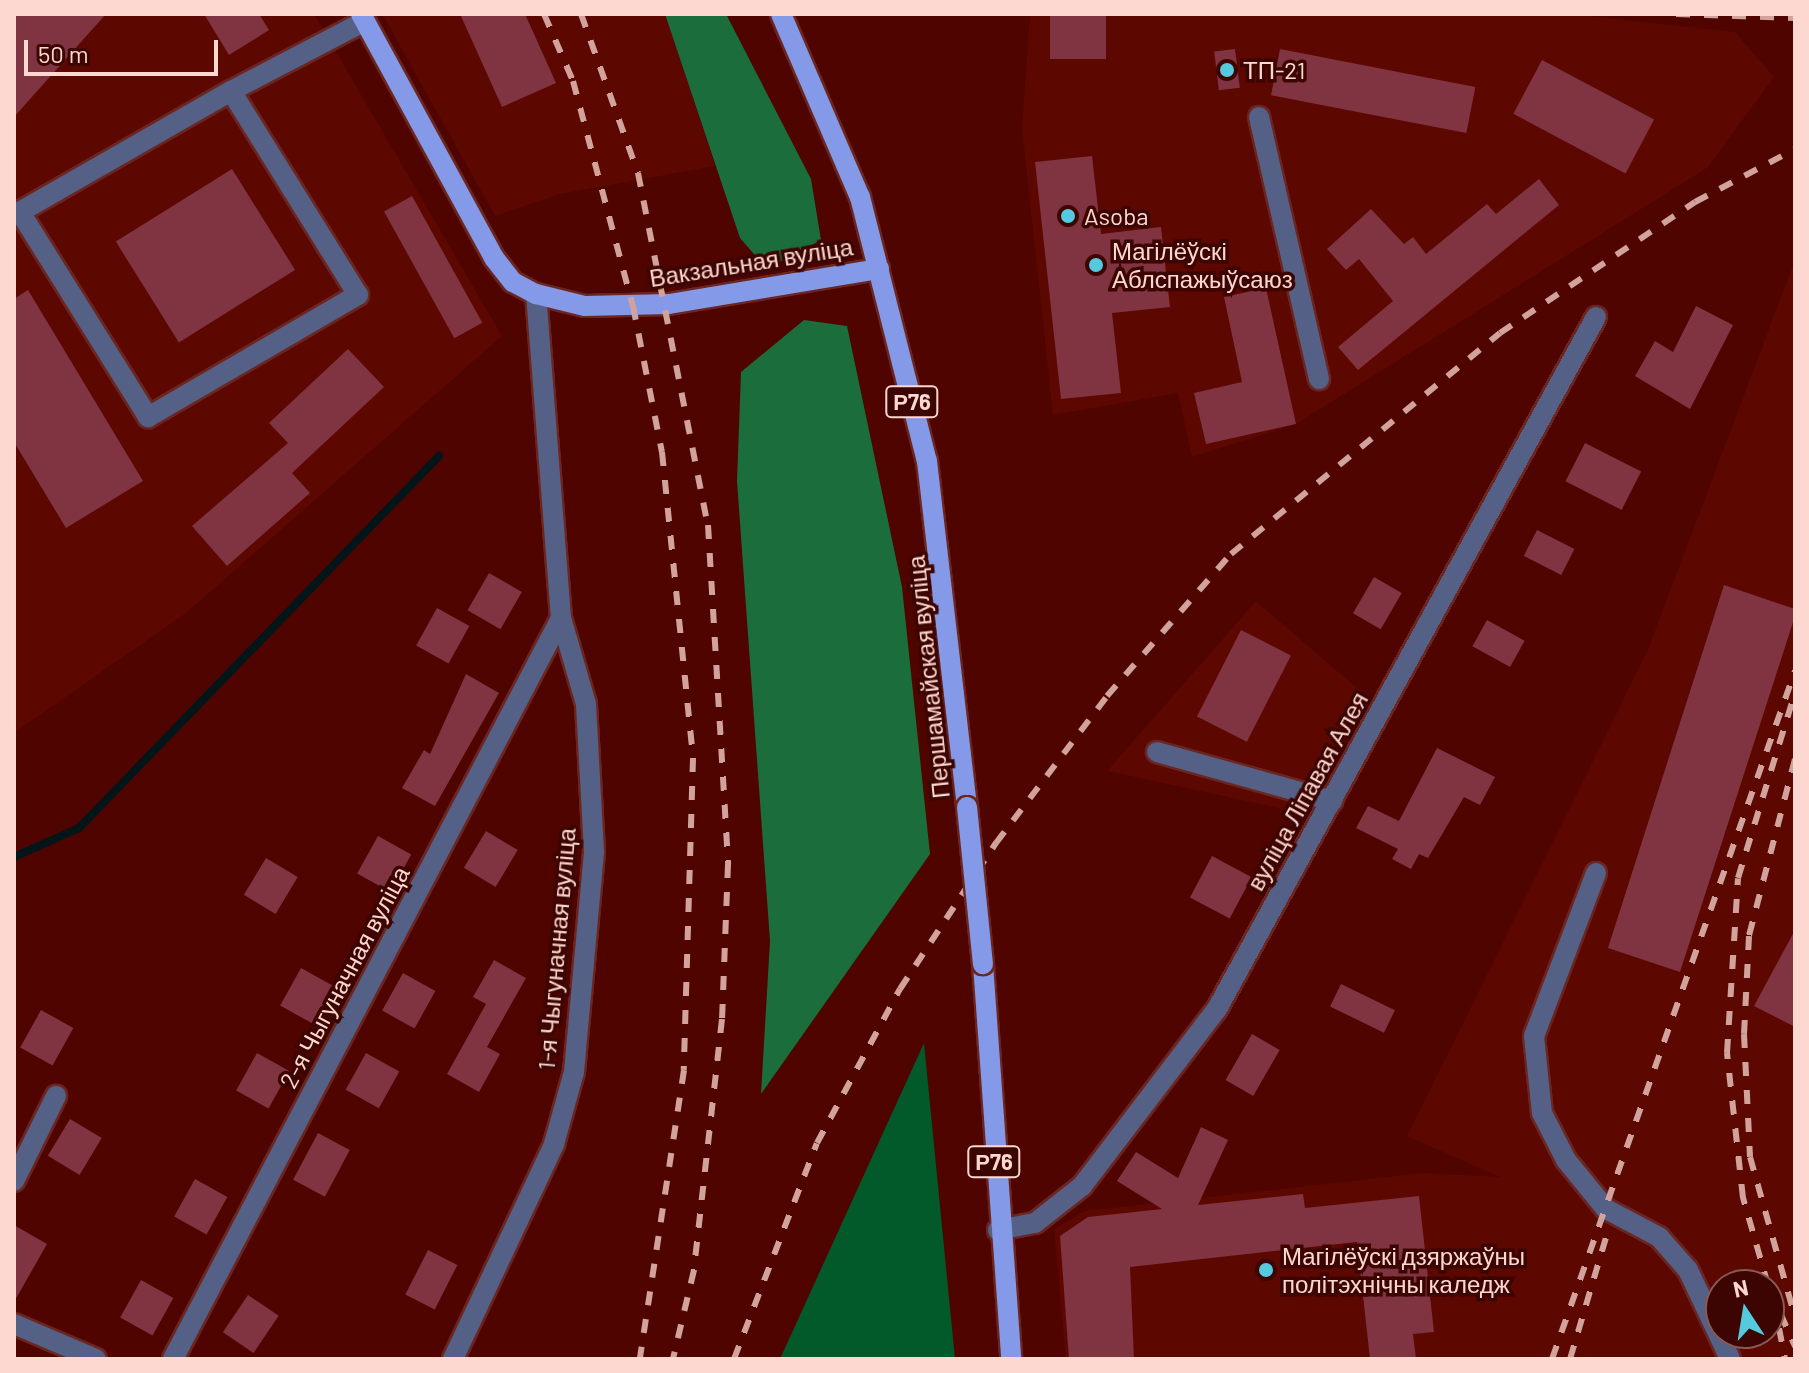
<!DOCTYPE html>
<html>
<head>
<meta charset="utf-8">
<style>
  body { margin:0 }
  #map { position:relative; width:1809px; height:1373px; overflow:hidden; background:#4f0400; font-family:Barlow,sans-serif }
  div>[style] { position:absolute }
  .built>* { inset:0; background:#5c0700 }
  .green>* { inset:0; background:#02592a }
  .forest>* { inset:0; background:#1b6e3b }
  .stream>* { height:8px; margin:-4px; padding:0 4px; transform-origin:4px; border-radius:4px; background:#02161a }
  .building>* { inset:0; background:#803340; transform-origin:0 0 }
  .roads { filter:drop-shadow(2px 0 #6b2621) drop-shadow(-2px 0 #6b2621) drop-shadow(0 2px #6b2621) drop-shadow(0 -2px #6b2621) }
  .minor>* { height:20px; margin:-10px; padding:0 10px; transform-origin:10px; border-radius:10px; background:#556087 }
  .major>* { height:20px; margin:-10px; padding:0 10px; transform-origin:10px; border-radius:10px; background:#8499e8 }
  .rail>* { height:6px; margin-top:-3px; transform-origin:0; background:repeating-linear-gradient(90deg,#d1a39c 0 14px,transparent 0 28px) }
  .bridges { filter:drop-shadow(2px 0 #6b2621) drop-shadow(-2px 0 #6b2621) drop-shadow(0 2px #6b2621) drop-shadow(0 -2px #6b2621) }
  .major-bridge>* { height:20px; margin:-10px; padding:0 10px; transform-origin:10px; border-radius:10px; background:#8499e8 }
  .dots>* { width:22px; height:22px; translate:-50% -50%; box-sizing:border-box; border:4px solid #3c0501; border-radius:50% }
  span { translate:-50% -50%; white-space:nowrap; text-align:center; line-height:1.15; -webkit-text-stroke:7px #3c0501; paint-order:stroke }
  .shield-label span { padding:2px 6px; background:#3c0501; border:2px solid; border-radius:6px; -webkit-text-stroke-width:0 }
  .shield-label { font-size:22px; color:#fdd8d0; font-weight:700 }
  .poi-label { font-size:24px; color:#fdd8d0 }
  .left { translate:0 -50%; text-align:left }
  .street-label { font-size:24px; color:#fdd8d0 }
  .frame { position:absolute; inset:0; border:16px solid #fdd8d0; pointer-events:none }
  .north { position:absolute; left:1705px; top:1269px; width:80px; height:80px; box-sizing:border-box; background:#3c0501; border:2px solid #895954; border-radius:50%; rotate:348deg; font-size:22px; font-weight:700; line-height:32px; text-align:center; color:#fdd8d0 }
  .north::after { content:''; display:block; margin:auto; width:28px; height:36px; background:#55cadf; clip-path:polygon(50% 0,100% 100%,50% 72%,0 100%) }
  .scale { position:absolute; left:24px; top:40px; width:194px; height:36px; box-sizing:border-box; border:4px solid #fdd8d0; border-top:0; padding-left:10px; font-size:24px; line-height:28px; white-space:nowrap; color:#fdd8d0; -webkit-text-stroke:6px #3c0501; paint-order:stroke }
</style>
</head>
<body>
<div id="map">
  <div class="built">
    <i style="clip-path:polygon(14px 14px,314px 14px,502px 336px,186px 613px,14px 733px)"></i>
    <i style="clip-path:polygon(382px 14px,665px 14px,715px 166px,560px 194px,495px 216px)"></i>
    <i style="clip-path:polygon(1030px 14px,1569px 14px,1735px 32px,1774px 77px,1707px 168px,1296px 424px,1192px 457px,1178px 393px,1053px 415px,1022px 129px)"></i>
    <i style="clip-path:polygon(evenodd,1795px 260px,1795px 1359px,1066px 1359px,1054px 1229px,1085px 1211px,1423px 1173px,1500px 1177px,1407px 1136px,1647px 652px,1795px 260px,1721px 1285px,1769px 1285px,1769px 1333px,1721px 1333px,1721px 1285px)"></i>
    <i style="clip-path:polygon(1256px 601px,1363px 693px,1297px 812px,1107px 771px)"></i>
  </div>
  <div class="green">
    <i style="clip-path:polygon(924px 1043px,955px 1359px,780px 1359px)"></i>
  </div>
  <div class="forest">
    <i style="clip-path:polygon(665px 14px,726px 14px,811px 179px,821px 240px,767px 269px,740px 238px)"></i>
    <i style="clip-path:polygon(804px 320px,847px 326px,902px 587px,930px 854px,761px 1094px,770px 941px,737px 481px,741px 372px)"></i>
  </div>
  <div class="stream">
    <i style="left:14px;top:857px;width:71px;rotate:-24deg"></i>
    <i style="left:79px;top:828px;width:518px;rotate:-45.94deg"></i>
  </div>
  <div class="building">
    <i style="clip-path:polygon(14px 14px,106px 14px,14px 117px)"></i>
    <i style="clip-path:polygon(204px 14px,259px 14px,269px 30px,229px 55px)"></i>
    <i style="clip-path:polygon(460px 14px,525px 14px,556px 83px,502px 107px)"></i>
    <i style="left:1050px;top:14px;width:56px;height:45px"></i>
    <i style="left:1235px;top:49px;width:39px;height:21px;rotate:83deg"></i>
    <i style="left:1280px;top:49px;width:199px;height:47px;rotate:11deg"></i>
    <i style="left:1542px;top:60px;width:127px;height:61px;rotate:28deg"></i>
    <i style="clip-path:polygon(1092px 156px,1101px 234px,1161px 227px,1170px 307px,1112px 313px,1121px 393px,1061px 399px,1035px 162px)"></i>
    <i style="left:232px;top:169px;width:119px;height:137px;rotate:58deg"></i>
    <i style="clip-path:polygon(1539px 179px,1559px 205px,1358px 370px,1338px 347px,1393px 301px,1359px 259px,1346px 270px,1327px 249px,1371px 209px,1404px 244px,1413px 237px,1426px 254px,1487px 204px,1496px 214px)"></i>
    <i style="left:412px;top:196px;width:145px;height:32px;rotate:61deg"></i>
    <i style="clip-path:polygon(1266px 288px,1296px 424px,1206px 444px,1194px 393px,1242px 382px,1224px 297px)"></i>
    <i style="clip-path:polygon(28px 290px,143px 481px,66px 528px,14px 442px,14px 299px)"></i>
    <i style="clip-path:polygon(1696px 306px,1733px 325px,1690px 409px,1635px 376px,1655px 341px,1673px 352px)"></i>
    <i style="clip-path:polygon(348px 349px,384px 387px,292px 473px,310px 493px,227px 566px,192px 526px,288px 443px,269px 423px)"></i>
    <i style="left:1585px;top:443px;width:63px;height:43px;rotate:27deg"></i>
    <i style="left:1537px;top:530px;width:42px;height:29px;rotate:27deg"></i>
    <i style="left:489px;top:573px;width:38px;height:43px;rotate:30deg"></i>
    <i style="left:1374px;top:577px;width:32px;height:42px;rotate:30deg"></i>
    <i style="clip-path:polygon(1724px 585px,1795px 609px,1795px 616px,1680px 972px,1608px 948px)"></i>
    <i style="left:437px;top:608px;width:37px;height:43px;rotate:29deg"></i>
    <i style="left:1487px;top:620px;width:43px;height:30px;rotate:29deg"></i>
    <i style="left:1241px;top:630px;width:56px;height:97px;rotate:27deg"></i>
    <i style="clip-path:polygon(466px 674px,499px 693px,435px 806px,402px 788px,424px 750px,430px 754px)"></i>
    <i style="clip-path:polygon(1437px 748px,1495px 777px,1480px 805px,1464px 797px,1428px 858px,1419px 854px,1411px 869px,1392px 859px,1398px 849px,1356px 828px,1368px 806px,1399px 821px)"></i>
    <i style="left:486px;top:831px;width:37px;height:43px;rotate:31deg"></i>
    <i style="left:378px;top:836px;width:38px;height:43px;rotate:29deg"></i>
    <i style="left:1212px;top:856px;width:45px;height:47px;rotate:28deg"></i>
    <i style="left:266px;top:858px;width:37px;height:43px;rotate:31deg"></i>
    <i style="clip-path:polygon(1795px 930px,1795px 1027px,1754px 1006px)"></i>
    <i style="clip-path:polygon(494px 960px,526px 978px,487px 1047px,500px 1054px,479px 1092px,447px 1074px,486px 1004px,473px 997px)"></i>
    <i style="left:301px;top:968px;width:37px;height:43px;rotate:29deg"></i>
    <i style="left:403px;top:973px;width:37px;height:43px;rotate:29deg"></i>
    <i style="left:1341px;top:984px;width:60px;height:25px;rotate:26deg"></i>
    <i style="left:41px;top:1010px;width:37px;height:43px;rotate:29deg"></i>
    <i style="left:1252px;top:1034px;width:32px;height:53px;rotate:30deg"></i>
    <i style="left:257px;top:1053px;width:37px;height:43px;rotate:29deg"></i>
    <i style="left:366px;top:1053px;width:38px;height:42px;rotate:29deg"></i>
    <i style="left:70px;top:1119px;width:37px;height:43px;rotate:31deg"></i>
    <i style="clip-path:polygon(1201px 1127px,1228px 1140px,1198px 1205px,1303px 1194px,1305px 1208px,1419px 1196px,1434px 1332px,1413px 1334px,1416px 1359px,1370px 1359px,1357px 1242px,1130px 1267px,1134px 1359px,1069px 1359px,1060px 1236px,1088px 1217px,1162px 1209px,1117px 1181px,1136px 1152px,1178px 1178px)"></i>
    <i style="left:318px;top:1133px;width:36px;height:53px;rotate:28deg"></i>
    <i style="left:195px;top:1179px;width:37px;height:43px;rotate:29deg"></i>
    <i style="clip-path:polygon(14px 1225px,47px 1244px,14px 1302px)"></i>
    <i style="left:428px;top:1250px;width:33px;height:50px;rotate:27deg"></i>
    <i style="left:141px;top:1280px;width:37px;height:43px;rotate:29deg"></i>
    <i style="left:248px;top:1295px;width:37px;height:45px;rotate:34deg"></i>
  </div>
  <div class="roads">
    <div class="minor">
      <i style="left:231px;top:91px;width:243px;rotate:150.2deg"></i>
      <i style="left:20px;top:212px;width:242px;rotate:58deg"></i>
      <i style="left:148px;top:417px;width:243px;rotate:-30.2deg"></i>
      <i style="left:358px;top:295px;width:240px;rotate:-121.9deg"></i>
      <i style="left:231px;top:91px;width:151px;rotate:-27.6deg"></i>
      <i style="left:1259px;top:117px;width:269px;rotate:77.1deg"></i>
      <i style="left:1157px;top:752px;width:182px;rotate:15.6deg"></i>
      <i style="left:1596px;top:873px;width:174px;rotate:110.8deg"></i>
      <i style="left:1534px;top:1036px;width:77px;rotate:84.1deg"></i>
      <i style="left:1542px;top:1113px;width:53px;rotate:62.9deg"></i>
      <i style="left:1566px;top:1160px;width:63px;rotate:50.8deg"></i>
      <i style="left:1606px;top:1209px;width:60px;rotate:27.8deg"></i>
      <i style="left:1659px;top:1237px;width:44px;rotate:48.7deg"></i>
      <i style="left:1688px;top:1270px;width:98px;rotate:64.7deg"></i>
      <i style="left:14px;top:1181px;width:95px;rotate:-63.7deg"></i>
      <i style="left:998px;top:1230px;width:38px;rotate:-11deg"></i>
      <i style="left:1035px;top:1223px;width:60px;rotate:-38.2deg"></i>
      <i style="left:1082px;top:1186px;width:223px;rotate:-52.7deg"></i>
      <i style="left:1217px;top:1009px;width:789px;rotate:-61.29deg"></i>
      <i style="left:14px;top:1324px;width:89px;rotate:23.1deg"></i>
      <i style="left:173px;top:1359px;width:836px;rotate:-62.36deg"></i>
      <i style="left:453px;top:1359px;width:238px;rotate:-64.8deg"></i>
      <i style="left:554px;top:1144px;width:75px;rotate:-74.5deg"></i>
      <i style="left:574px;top:1072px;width:221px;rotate:-84.8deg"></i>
      <i style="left:594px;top:852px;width:148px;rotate:-93.1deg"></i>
      <i style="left:586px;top:704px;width:90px;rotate:-106.2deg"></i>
      <i style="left:561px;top:618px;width:325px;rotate:-94.4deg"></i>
    </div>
    <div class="major">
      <i style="left:361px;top:14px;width:278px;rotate:61.4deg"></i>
      <i style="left:494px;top:258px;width:31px;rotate:52deg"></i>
      <i style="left:513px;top:282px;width:26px;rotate:28deg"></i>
      <i style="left:536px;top:294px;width:50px;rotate:13.8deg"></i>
      <i style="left:585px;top:306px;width:84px;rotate:-1.4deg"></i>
      <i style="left:669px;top:304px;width:213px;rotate:-9.5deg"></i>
      <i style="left:781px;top:14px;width:199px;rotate:66.7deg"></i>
      <i style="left:860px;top:197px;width:272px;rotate:75.8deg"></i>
      <i style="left:927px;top:461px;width:348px;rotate:83.4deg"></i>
      <i style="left:983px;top:964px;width:396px;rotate:85.9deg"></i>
    </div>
  </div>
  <div class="rail">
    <i style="left:544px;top:14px;width:73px;rotate:66.6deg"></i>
    <i style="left:573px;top:81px;width:233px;rotate:75.1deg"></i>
    <i style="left:633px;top:306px;width:149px;rotate:78.8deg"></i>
    <i style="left:662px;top:452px;width:308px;rotate:84.2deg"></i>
    <i style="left:693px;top:758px;width:312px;rotate:91.7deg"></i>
    <i style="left:684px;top:1070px;width:292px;rotate:98.7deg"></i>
    <i style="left:581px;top:14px;width:169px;rotate:70.3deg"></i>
    <i style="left:638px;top:173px;width:359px;rotate:78.8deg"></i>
    <i style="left:708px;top:525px;width:340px;rotate:86.6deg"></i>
    <i style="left:728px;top:864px;width:155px;rotate:92.2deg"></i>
    <i style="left:722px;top:1019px;width:253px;rotate:96.4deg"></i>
    <i style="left:694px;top:1270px;width:91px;rotate:103.3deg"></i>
    <i style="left:1676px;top:14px;width:119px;rotate:1.9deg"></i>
    <i style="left:1795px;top:759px;width:183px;rotate:104.6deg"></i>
    <i style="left:1749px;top:936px;width:98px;rotate:92.9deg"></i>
    <i style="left:1744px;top:1034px;width:123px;rotate:87.2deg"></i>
    <i style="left:1750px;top:1157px;width:166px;rotate:74.3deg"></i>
    <i style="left:1768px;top:1285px;width:91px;rotate:-106deg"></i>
    <i style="left:1743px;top:1198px;width:146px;rotate:-96.3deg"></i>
    <i style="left:1727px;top:1053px;width:175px;rotate:-86.4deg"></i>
    <i style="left:1738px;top:878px;width:184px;rotate:-72.9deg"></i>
    <i style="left:1769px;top:1288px;width:64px;rotate:65.9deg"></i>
    <i style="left:1779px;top:1328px;width:32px;rotate:79deg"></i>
    <i style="left:734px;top:1359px;width:231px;rotate:-69deg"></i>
    <i style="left:817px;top:1143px;width:175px;rotate:-61.7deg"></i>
    <i style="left:900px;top:989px;width:175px;rotate:-56.7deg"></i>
    <i style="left:996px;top:843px;width:184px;rotate:-52.9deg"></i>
    <i style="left:1107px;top:696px;width:189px;rotate:-48.9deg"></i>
    <i style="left:1231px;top:554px;width:348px;rotate:-39.4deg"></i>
    <i style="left:1500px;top:333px;width:235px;rotate:-33.9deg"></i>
    <i style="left:1695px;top:202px;width:113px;rotate:-27.9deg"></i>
    <i style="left:1552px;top:1359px;width:730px;rotate:-70.55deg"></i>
    <i style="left:1570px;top:1359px;width:130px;rotate:-73.5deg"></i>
  </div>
  <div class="bridges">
    <div class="major-bridge">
      <i style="left:967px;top:807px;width:158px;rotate:84.2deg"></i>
    </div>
  </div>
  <div class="dots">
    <i style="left:1227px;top:70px;background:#55cadf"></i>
    <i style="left:1068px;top:216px;background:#55cadf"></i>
    <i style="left:1096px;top:265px;background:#55cadf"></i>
    <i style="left:1266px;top:1270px;background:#55cadf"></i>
  </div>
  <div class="shield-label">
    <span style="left:912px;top:402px">Р76</span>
    <span style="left:994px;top:1162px">Р76</span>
  </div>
  <div class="poi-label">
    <span class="left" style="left:1243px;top:70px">ТП-21</span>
    <span class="left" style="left:1084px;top:216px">Asoba</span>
    <span class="left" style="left:1112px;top:265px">Магілёўскі<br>Аблспажыўсаюз</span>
    <span class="left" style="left:1282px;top:1270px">Магілёўскі дзяржаўны<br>політэхнічны каледж</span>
  </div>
  <div class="street-label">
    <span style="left:751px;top:262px;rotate:-9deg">Вакзальная вуліца</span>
    <span style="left:928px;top:677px;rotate:-96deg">Першамайская вуліца</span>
    <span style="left:1307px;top:791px;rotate:-61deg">вуліца Ліпавая Алея</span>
    <span style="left:556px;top:949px;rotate:-85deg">1-я Чыгуначная вуліца</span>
    <span style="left:344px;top:977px;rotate:-62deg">2-я Чыгуначная вуліца</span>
  </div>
  <div class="frame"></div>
  <div class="north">N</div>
  <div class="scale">50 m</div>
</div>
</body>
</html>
